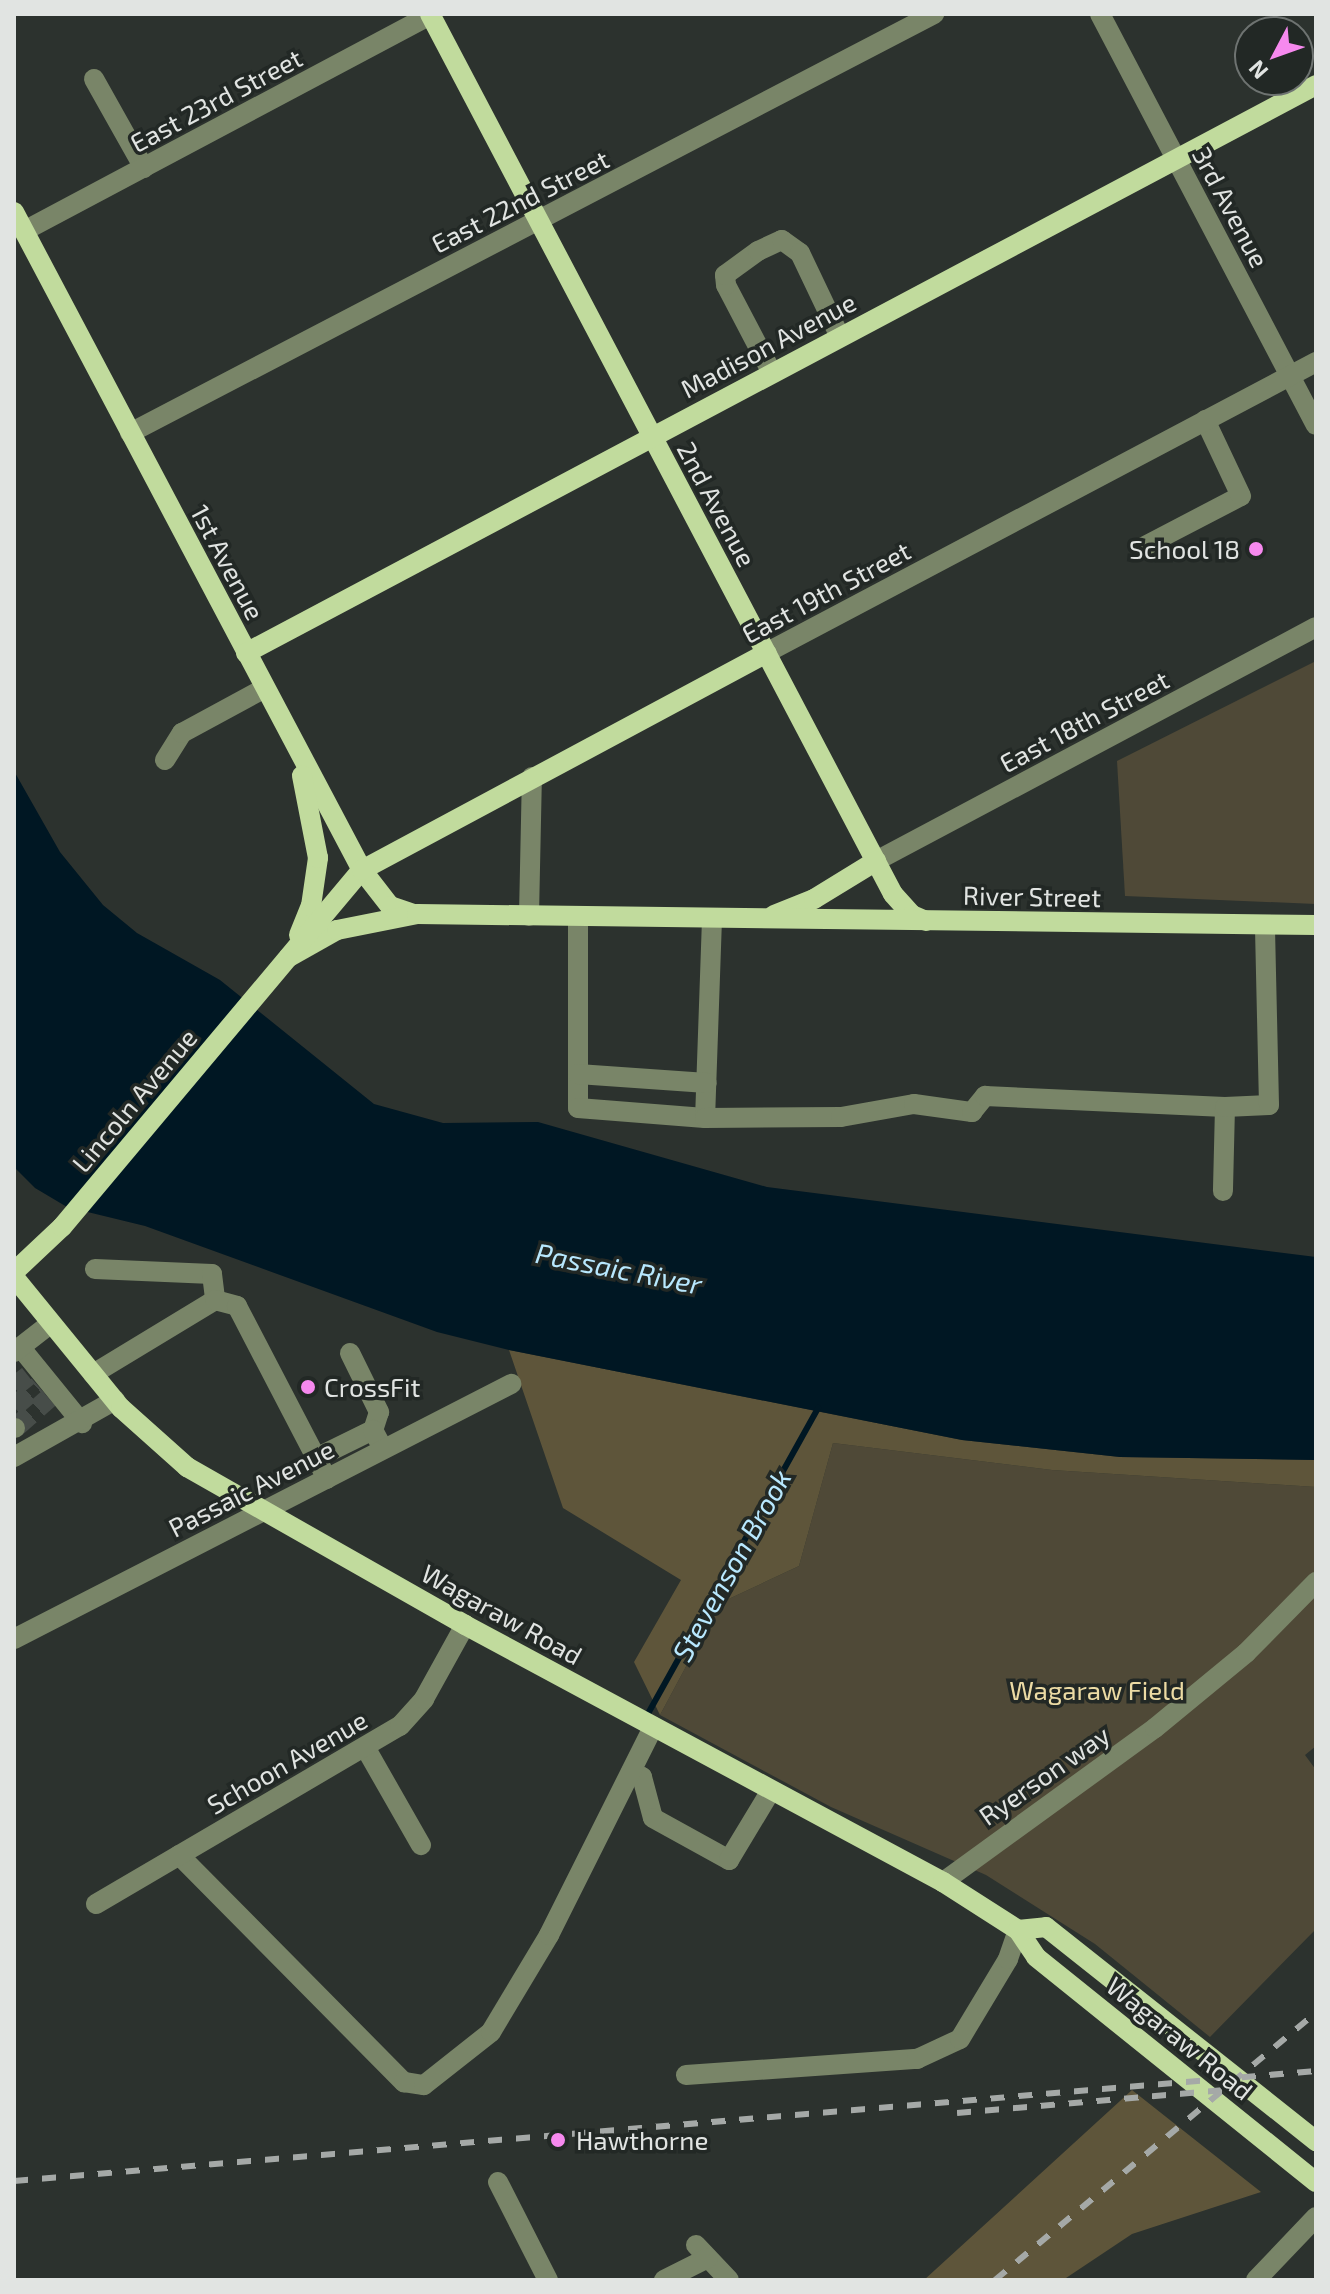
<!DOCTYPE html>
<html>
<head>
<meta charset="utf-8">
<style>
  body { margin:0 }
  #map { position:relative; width:1330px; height:2294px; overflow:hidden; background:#2c322e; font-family:"Exo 2",sans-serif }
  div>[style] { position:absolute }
  .green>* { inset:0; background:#4f4937 }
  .forest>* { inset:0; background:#5e553a }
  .water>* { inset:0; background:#001723 }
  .stream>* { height:6px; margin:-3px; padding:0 3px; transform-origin:3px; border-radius:3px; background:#001723 }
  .minor-tunnel>* { height:20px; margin-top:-10px; transform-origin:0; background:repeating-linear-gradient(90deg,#474d49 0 20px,transparent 0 30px) }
  .minor>* { height:20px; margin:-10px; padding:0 10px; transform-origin:10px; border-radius:10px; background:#798568 }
  .major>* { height:20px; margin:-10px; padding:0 10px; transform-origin:10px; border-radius:10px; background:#c1db9d }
  .rail>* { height:6px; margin-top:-3px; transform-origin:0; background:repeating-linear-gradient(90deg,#a5a9a7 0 14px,transparent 0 28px) }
  .dots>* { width:22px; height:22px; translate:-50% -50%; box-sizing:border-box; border:4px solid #222825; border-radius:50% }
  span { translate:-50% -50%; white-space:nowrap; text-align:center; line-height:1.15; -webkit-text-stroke:7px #222825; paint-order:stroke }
  .street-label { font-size:26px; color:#e1e4e2 }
  .poi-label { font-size:26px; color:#e1e4e2 }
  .right { translate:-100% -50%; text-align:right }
  .left { translate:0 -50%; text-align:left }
  .park-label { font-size:26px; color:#ecdba4 }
  .water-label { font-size:28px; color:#b8e8fe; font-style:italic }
  .frame { position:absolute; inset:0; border:16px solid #e1e4e2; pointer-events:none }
  .north { position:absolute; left:1234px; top:16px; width:80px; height:80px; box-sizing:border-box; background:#222825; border:2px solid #6e7371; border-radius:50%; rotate:229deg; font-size:22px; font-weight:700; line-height:32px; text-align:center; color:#e1e4e2 }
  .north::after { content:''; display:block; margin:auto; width:28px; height:36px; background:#f689ee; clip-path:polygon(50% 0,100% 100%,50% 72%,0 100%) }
</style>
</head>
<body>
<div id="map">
  <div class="green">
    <i style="clip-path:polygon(1316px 661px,1316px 904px,1125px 896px,1117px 761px)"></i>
    <i style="clip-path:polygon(833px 1443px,1052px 1470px,1316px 1487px,1316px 1746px,1305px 1755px,1316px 1770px,1316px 1929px,1210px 2037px,1095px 1944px,986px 1875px,831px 1807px,660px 1715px,720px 1603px,799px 1566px)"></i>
  </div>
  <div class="forest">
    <i style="clip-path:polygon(509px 1350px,962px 1440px,1120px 1457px,1316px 1460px,1316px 1487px,1052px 1470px,833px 1443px,799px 1566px,720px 1603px,660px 1715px,634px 1662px,681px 1580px,563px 1508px)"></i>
    <i style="clip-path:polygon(1132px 2090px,1261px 2192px,1132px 2234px,1063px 2280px,924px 2280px)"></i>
  </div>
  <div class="water">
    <i style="clip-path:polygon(14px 771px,60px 852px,103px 905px,137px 933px,220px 980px,374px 1104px,443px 1123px,538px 1122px,767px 1187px,1316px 1257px,1316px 1460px,1120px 1457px,962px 1440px,509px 1350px,437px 1332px,145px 1226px,67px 1207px,35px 1188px,14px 1167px)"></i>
  </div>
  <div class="stream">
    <i style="left:645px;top:1719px;width:356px;rotate:-60.9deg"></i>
  </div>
  <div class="minor-tunnel">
    <i style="left:14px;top:1387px;width:18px;rotate:-38deg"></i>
    <i style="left:14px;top:1407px;width:32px;rotate:-41deg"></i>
    <i style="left:15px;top:1428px;width:45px;rotate:-41.4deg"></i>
  </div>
  <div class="minor">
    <i style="left:1100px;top:14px;width:464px;rotate:62.3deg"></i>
    <i style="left:94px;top:79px;width:102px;rotate:60.7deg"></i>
    <i style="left:24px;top:231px;width:462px;rotate:-28deg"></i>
    <i style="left:772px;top:373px;width:99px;rotate:-117.6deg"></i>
    <i style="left:726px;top:285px;width:10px;rotate:-96deg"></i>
    <i style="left:725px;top:275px;width:41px;rotate:-36deg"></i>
    <i style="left:758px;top:251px;width:26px;rotate:-25deg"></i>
    <i style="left:782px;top:240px;width:22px;rotate:36deg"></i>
    <i style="left:800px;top:253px;width:93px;rotate:64.5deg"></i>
    <i style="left:130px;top:433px;width:907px;rotate:-27.53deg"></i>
    <i style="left:1143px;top:547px;width:110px;rotate:-27.5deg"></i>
    <i style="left:1241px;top:496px;width:84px;rotate:-115.3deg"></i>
    <i style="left:766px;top:653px;width:622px;rotate:-27.88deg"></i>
    <i style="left:165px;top:760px;width:32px;rotate:-58deg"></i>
    <i style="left:182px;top:733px;width:94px;rotate:-28.5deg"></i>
    <i style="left:876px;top:861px;width:498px;rotate:-28deg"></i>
    <i style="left:529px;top:916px;width:139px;rotate:-88.8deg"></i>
    <i style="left:578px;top:917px;width:191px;rotate:90deg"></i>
    <i style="left:578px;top:1108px;width:127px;rotate:4.5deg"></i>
    <i style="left:712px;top:919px;width:199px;rotate:92deg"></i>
    <i style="left:705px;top:1118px;width:136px;rotate:-0.4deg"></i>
    <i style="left:841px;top:1117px;width:74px;rotate:-10.1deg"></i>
    <i style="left:914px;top:1104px;width:59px;rotate:7.9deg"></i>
    <i style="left:972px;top:1112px;width:21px;rotate:-51deg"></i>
    <i style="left:985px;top:1096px;width:240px;rotate:2.6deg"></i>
    <i style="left:1225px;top:1107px;width:84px;rotate:91.4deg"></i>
    <i style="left:578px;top:1074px;width:129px;rotate:4deg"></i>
    <i style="left:1225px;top:1107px;width:44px;rotate:-2.6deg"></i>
    <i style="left:1269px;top:1105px;width:180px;rotate:-91.3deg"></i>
    <i style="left:95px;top:1269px;width:117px;rotate:2.4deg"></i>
    <i style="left:212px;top:1274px;width:26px;rotate:83deg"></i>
    <i style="left:21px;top:1348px;width:97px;rotate:50.9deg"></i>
    <i style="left:14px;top:1352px;width:46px;rotate:-37.9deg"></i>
    <i style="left:350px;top:1353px;width:66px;rotate:63.8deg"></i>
    <i style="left:379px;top:1412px;width:19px;rotate:108deg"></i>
    <i style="left:93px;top:1374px;width:143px;rotate:-31.2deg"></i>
    <i style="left:215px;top:1300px;width:23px;rotate:15deg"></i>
    <i style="left:237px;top:1306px;width:195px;rotate:62.5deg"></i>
    <i style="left:14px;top:1428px;width:1px"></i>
    <i style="left:14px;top:1457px;width:116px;rotate:-29.4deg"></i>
    <i style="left:316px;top:1458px;width:64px;rotate:-26.2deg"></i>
    <i style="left:373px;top:1430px;width:21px;rotate:62deg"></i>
    <i style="left:14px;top:1639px;width:559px;rotate:-27.16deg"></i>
    <i style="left:365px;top:1747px;width:113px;rotate:60.3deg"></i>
    <i style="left:631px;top:1772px;width:12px;rotate:24deg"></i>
    <i style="left:642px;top:1777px;width:42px;rotate:75deg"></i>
    <i style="left:653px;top:1818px;width:87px;rotate:28.9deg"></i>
    <i style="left:729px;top:1860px;width:79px;rotate:-58.9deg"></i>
    <i style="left:179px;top:1855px;width:320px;rotate:45.3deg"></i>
    <i style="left:404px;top:2082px;width:20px;rotate:9deg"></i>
    <i style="left:424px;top:2085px;width:85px;rotate:-38.3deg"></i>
    <i style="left:491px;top:2032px;width:113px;rotate:-59.1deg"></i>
    <i style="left:549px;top:1935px;width:233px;rotate:-63.4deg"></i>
    <i style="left:943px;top:1882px;width:262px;rotate:-36deg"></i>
    <i style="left:1155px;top:1728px;width:118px;rotate:-39.5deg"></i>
    <i style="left:1246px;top:1653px;width:100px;rotate:-45.4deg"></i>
    <i style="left:96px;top:1904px;width:352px;rotate:-30.4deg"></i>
    <i style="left:400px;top:1726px;width:36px;rotate:-48deg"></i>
    <i style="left:424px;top:1699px;width:85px;rotate:-61deg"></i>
    <i style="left:686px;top:2075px;width:232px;rotate:-4deg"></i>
    <i style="left:917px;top:2059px;width:47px;rotate:-24.9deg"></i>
    <i style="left:960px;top:2039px;width:93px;rotate:-59deg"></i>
    <i style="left:1008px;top:1959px;width:31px;rotate:-71deg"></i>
    <i style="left:498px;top:2182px;width:110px;rotate:63deg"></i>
    <i style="left:696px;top:2245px;width:48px;rotate:46.7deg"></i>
    <i style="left:664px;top:2280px;width:49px;rotate:-26.6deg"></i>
    <i style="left:1256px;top:2280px;width:87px;rotate:-46.4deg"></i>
  </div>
  <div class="major">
    <i style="left:430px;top:14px;width:994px;rotate:62.25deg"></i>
    <i style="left:893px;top:894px;width:28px;rotate:48deg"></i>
    <i style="left:912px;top:915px;width:15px;rotate:23deg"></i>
    <i style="left:14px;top:212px;width:744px;rotate:62.13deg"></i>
    <i style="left:362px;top:870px;width:46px;rotate:52.1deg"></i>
    <i style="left:390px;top:906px;width:24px;rotate:19deg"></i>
    <i style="left:246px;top:653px;width:1211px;rotate:-27.96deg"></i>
    <i style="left:774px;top:915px;width:43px;rotate:-21.8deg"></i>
    <i style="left:814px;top:899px;width:73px;rotate:-31.5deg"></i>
    <i style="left:299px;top:935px;width:31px;rotate:-68deg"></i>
    <i style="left:311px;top:906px;width:49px;rotate:-81.7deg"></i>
    <i style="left:318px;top:858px;width:84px;rotate:-101deg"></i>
    <i style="left:289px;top:957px;width:55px;rotate:-29.4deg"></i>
    <i style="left:337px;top:930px;width:82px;rotate:-11.3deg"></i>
    <i style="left:417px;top:914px;width:899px;rotate:0.7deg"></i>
    <i style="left:14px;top:1272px;width:66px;rotate:-43.2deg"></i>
    <i style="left:62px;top:1227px;width:466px;rotate:-50deg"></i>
    <i style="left:362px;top:870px;width:459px;rotate:-28.2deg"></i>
    <i style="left:14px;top:1277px;width:169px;rotate:50.8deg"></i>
    <i style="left:121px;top:1408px;width:89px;rotate:41.8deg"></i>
    <i style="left:187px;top:1467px;width:320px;rotate:29.6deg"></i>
    <i style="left:465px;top:1625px;width:543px;rotate:28.27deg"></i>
    <i style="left:943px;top:1882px;width:89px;rotate:32.6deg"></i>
    <i style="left:1018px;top:1930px;width:32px;rotate:56deg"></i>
    <i style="left:1036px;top:1957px;width:359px;rotate:38.8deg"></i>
    <i style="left:1018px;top:1930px;width:28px;rotate:-6deg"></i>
    <i style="left:1046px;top:1927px;width:345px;rotate:38.4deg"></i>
  </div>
  <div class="rail">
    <i style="left:957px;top:2113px;width:292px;rotate:-4.9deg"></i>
    <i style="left:14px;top:2181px;width:1307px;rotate:-4.83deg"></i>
    <i style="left:995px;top:2280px;width:418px;rotate:-39.8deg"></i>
  </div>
  <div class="dots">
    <i style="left:1256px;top:549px;background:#f689ee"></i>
    <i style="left:308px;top:1387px;background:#f689ee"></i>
    <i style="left:558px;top:2140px;background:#f689ee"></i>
  </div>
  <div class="street-label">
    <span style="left:216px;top:100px;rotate:-28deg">East 23rd Street</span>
    <span style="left:520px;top:201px;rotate:-27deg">East 22nd Street</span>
    <span style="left:1231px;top:207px;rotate:62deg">3rd Avenue</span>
    <span style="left:768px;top:345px;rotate:-28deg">Madison Avenue</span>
    <span style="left:717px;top:504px;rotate:62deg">2nd Avenue</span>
    <span style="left:228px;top:562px;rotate:62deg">1st Avenue</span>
    <span style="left:826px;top:592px;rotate:-28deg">East 19th Street</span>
    <span style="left:1084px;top:721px;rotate:-28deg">East 18th Street</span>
    <span style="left:1032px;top:896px;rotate:1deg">River Street</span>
    <span style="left:134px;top:1100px;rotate:-50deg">Lincoln Avenue</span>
    <span style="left:251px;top:1488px;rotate:-27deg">Passaic Avenue</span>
    <span style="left:502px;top:1614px;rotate:29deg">Wagaraw Road</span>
    <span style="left:287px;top:1762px;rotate:-30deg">Schoon Avenue</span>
    <span style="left:1044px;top:1775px;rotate:-35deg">Ryerson way</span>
    <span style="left:1180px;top:2038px;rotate:39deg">Wagaraw Road</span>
  </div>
  <div class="poi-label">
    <span class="right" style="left:1240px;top:549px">School 18</span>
    <span class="left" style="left:324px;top:1387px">CrossFit</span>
    <span class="left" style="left:576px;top:2140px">Hawthorne</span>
  </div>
  <div class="park-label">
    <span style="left:1097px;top:1690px">Wagaraw Field</span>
  </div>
  <div class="water-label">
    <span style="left:619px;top:1268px;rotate:11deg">Passaic River</span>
    <span style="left:731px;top:1565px;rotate:-61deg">Stevenson Brook</span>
  </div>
  <div class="frame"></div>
  <div class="north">N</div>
</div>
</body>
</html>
